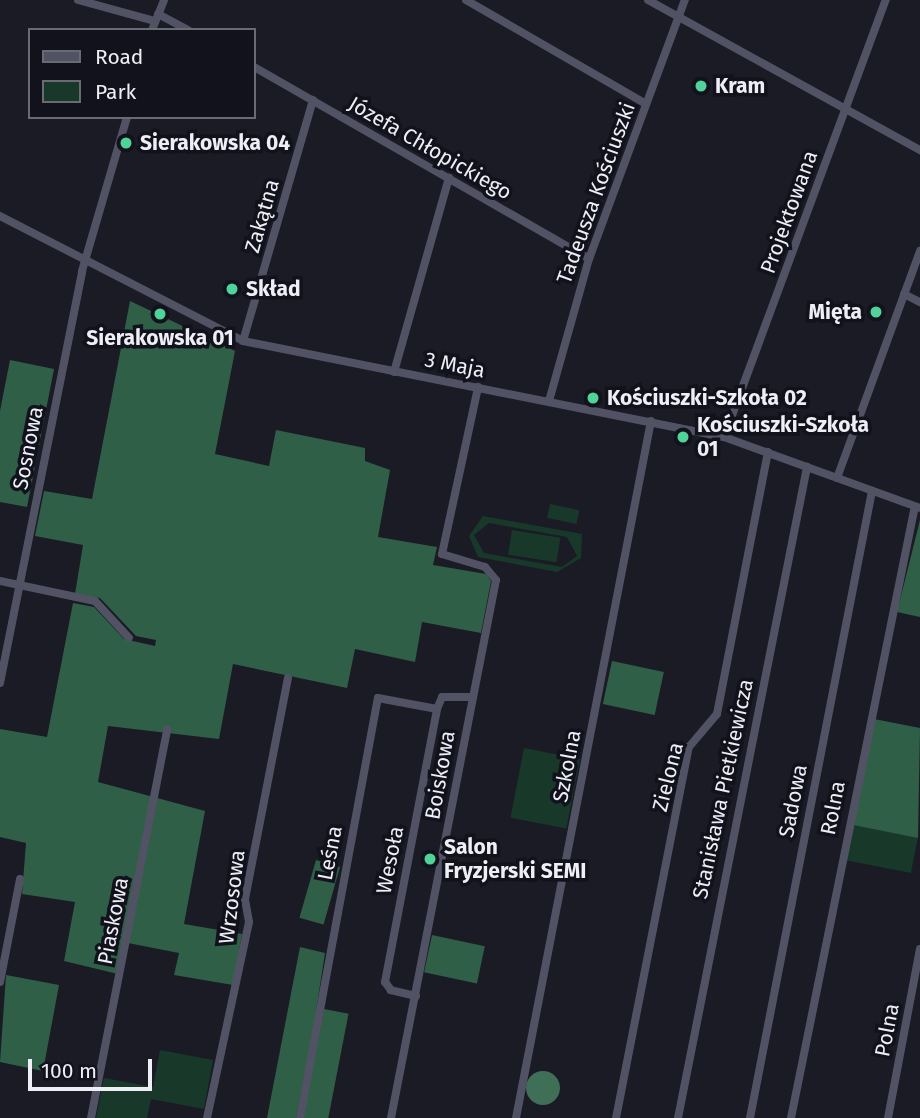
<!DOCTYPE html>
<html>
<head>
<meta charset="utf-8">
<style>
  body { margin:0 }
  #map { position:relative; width:920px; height:1118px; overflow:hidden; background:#1b1b25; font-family:"Fira Sans",sans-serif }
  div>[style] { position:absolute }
  .green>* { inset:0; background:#183829; transform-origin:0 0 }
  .forest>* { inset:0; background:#305f48; transform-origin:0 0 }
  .water>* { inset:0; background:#3f6f57 }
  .round { border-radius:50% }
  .minor>* { height:8px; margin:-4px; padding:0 4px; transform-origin:4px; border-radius:4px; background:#515264 }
  .dots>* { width:19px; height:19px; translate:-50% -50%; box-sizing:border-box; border:4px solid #12121c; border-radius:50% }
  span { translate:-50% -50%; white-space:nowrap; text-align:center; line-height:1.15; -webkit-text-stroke:7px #12121c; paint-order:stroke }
  .poi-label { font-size:21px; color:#edeef6; font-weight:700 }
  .left { translate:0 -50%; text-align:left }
  .right { translate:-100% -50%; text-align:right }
  .street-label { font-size:21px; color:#edeef6 }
  .legend { position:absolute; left:28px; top:28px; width:228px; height:91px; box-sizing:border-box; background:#12121c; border:2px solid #6a6a73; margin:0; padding:9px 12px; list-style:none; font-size:21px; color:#edeef6 }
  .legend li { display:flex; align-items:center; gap:14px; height:35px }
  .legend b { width:35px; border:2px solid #6a6a73 }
  .scale { position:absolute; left:28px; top:1059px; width:124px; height:32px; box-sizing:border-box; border:4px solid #edeef6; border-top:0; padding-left:9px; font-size:21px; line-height:24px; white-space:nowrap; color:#edeef6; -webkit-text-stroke:5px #12121c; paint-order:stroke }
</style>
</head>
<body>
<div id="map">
  <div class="green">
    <i style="left:550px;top:504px;width:30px;height:14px;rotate:12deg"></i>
    <i style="clip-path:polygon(evenodd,483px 516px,582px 534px,581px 558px,557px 572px,478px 557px,469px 536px,483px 516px,489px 523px,567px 537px,577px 556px,562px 567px,484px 553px,474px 535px,489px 523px)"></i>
    <i style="left:512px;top:530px;width:49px;height:25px;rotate:9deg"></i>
    <i style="left:524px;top:748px;width:57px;height:71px;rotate:11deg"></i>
    <i style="left:853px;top:825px;width:66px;height:36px;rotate:11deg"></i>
    <i style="clip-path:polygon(160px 1050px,213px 1060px,204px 1109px,151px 1099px,147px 1118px,96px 1118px,104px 1078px,153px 1087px)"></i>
  </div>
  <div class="forest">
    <i style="clip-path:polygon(130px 301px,235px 351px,215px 454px,269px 466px,276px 430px,365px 448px,365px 461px,390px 470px,378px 537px,437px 547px,433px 565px,486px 574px,491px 581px,481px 633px,422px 622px,415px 662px,355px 649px,347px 688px,233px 664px,219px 739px,108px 726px,98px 782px,205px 811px,184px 924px,242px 934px,233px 985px,174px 975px,179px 953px,123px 942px,118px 974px,64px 961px,75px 902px,22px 894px,26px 843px,0 837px,0 729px,47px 737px,73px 603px,94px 607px,124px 639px,155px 646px,156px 640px,136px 636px,100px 598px,75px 594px,83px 545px,35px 536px,44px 491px,92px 499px)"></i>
    <i style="clip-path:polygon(10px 360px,54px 369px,27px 507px,0 502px,0 411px)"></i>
    <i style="clip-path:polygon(920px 520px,920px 617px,897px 612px)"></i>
    <i style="left:612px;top:661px;width:53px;height:44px;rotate:12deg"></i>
    <i style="clip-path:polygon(874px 719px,920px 728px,918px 838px,853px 825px)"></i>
    <i style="left:316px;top:860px;width:25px;height:60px;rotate:16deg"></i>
    <i style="left:432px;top:935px;width:54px;height:38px;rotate:12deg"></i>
    <i style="clip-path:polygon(300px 947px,325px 953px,312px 1037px,296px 1118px,267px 1118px)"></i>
    <i style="clip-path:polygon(6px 975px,59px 985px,43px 1071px,0 1062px)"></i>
    <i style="left:324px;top:1009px;width:25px;height:111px;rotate:11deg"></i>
  </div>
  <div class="water">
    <i class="round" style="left:526px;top:1071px;width:34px;height:34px"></i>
  </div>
  <div class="minor">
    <i style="left:78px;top:0;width:80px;rotate:15.3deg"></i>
    <i style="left:466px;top:0;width:208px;rotate:30deg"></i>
    <i style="left:648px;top:0;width:311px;rotate:28.9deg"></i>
    <i style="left:158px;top:14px;width:34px;rotate:28deg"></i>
    <i style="left:152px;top:30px;width:32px;rotate:-68deg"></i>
    <i style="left:254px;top:67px;width:386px;rotate:29.8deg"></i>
    <i style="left:0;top:216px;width:273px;rotate:27.2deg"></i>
    <i style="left:243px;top:341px;width:490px;rotate:11.3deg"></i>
    <i style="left:724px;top:437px;width:208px;rotate:19.9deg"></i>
    <i style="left:904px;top:294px;width:18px;rotate:27deg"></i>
    <i style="left:243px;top:341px;width:251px;rotate:-73.8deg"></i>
    <i style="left:394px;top:372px;width:202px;rotate:-74.2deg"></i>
    <i style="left:549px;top:401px;width:148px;rotate:-74.3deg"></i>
    <i style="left:589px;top:259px;width:276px;rotate:-69.7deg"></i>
    <i style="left:724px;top:437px;width:466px;rotate:-69.7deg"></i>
    <i style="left:837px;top:478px;width:242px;rotate:-69.9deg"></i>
    <i style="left:0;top:581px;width:97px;rotate:11.9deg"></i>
    <i style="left:95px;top:601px;width:50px;rotate:47.4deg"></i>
    <i style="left:0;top:683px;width:420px;rotate:-78.7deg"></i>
    <i style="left:82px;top:271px;width:160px;rotate:-73.7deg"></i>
    <i style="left:0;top:982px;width:105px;rotate:-79deg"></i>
    <i style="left:416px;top:996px;width:26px;rotate:-167deg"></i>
    <i style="left:391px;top:990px;width:10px;rotate:-127deg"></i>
    <i style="left:385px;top:982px;width:278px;rotate:-79.2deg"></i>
    <i style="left:91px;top:1118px;width:396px;rotate:-78.9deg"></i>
    <i style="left:207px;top:1118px;width:200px;rotate:-77.9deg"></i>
    <i style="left:249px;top:922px;width:23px;rotate:-100deg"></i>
    <i style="left:245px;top:899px;width:225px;rotate:-79deg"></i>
    <i style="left:300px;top:1118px;width:427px;rotate:-79.5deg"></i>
    <i style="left:378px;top:698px;width:60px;rotate:10.6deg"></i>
    <i style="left:437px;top:709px;width:13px;rotate:-67deg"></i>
    <i style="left:442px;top:697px;width:30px"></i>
    <i style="left:391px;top:1118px;width:548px;rotate:-78.96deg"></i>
    <i style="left:496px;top:580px;width:17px;rotate:-130deg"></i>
    <i style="left:485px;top:567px;width:45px;rotate:-163.2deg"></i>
    <i style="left:442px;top:554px;width:171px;rotate:-77.8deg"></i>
    <i style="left:516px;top:1118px;width:710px;rotate:-79.04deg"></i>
    <i style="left:616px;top:1118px;width:378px;rotate:-78.9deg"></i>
    <i style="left:689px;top:747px;width:43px;rotate:-49.7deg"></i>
    <i style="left:717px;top:714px;width:267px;rotate:-79deg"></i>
    <i style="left:678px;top:1118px;width:664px;rotate:-78.79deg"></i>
    <i style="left:750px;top:1118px;width:639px;rotate:-78.99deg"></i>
    <i style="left:791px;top:1118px;width:624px;rotate:-78.55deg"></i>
    <i style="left:888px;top:1118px;width:172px;rotate:-79.3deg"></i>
  </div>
  <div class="dots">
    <i style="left:701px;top:86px;background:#50d398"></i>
    <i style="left:126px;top:143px;background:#50d398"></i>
    <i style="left:232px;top:289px;background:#50d398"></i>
    <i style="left:876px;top:312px;background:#50d398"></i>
    <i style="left:160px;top:314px;background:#50d398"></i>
    <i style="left:593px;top:398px;background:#50d398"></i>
    <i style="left:683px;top:437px;background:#50d398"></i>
    <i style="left:430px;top:859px;background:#50d398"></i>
  </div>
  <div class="poi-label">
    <span class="left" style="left:715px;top:86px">Kram</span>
    <span class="left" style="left:140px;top:143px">Sierakowska 04</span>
    <span class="left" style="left:246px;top:289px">Skład</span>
    <span class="right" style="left:862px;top:312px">Mięta</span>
    <span style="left:160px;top:338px">Sierakowska 01</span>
    <span class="left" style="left:607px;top:398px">Kościuszki-Szkoła 02</span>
    <span class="left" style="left:697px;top:437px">Kościuszki-Szkoła<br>01</span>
    <span class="left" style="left:444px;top:859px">Salon<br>Fryzjerski SEMI</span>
  </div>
  <div class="street-label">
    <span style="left:430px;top:148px;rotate:30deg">Józefa Chłopickiego</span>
    <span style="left:596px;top:193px;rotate:-70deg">Tadeusza Kościuszki</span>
    <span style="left:789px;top:212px;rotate:-70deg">Projektowana</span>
    <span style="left:262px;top:216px;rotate:-74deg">Zakątna</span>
    <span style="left:455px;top:365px;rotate:11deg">3 Maja</span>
    <span style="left:28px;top:448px;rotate:-79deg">Sosnowa</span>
    <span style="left:567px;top:766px;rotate:-79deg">Szkolna</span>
    <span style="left:440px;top:775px;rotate:-80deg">Boiskowa</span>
    <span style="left:668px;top:777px;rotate:-76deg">Zielona</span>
    <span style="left:723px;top:789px;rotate:-78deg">Stanisława Pietkiewicza</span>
    <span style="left:793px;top:801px;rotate:-79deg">Sadowa</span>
    <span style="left:833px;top:808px;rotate:-79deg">Rolna</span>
    <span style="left:330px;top:853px;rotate:-79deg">Leśna</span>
    <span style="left:390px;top:860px;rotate:-79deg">Wesoła</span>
    <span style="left:232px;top:897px;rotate:-83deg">Wrzosowa</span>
    <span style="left:113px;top:921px;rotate:-79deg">Piaskowa</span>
    <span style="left:887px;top:1030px;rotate:-79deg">Polna</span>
  </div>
  <ul class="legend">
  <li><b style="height:9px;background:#515264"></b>Road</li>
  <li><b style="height:19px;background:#183829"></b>Park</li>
  </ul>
  <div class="scale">100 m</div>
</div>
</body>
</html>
